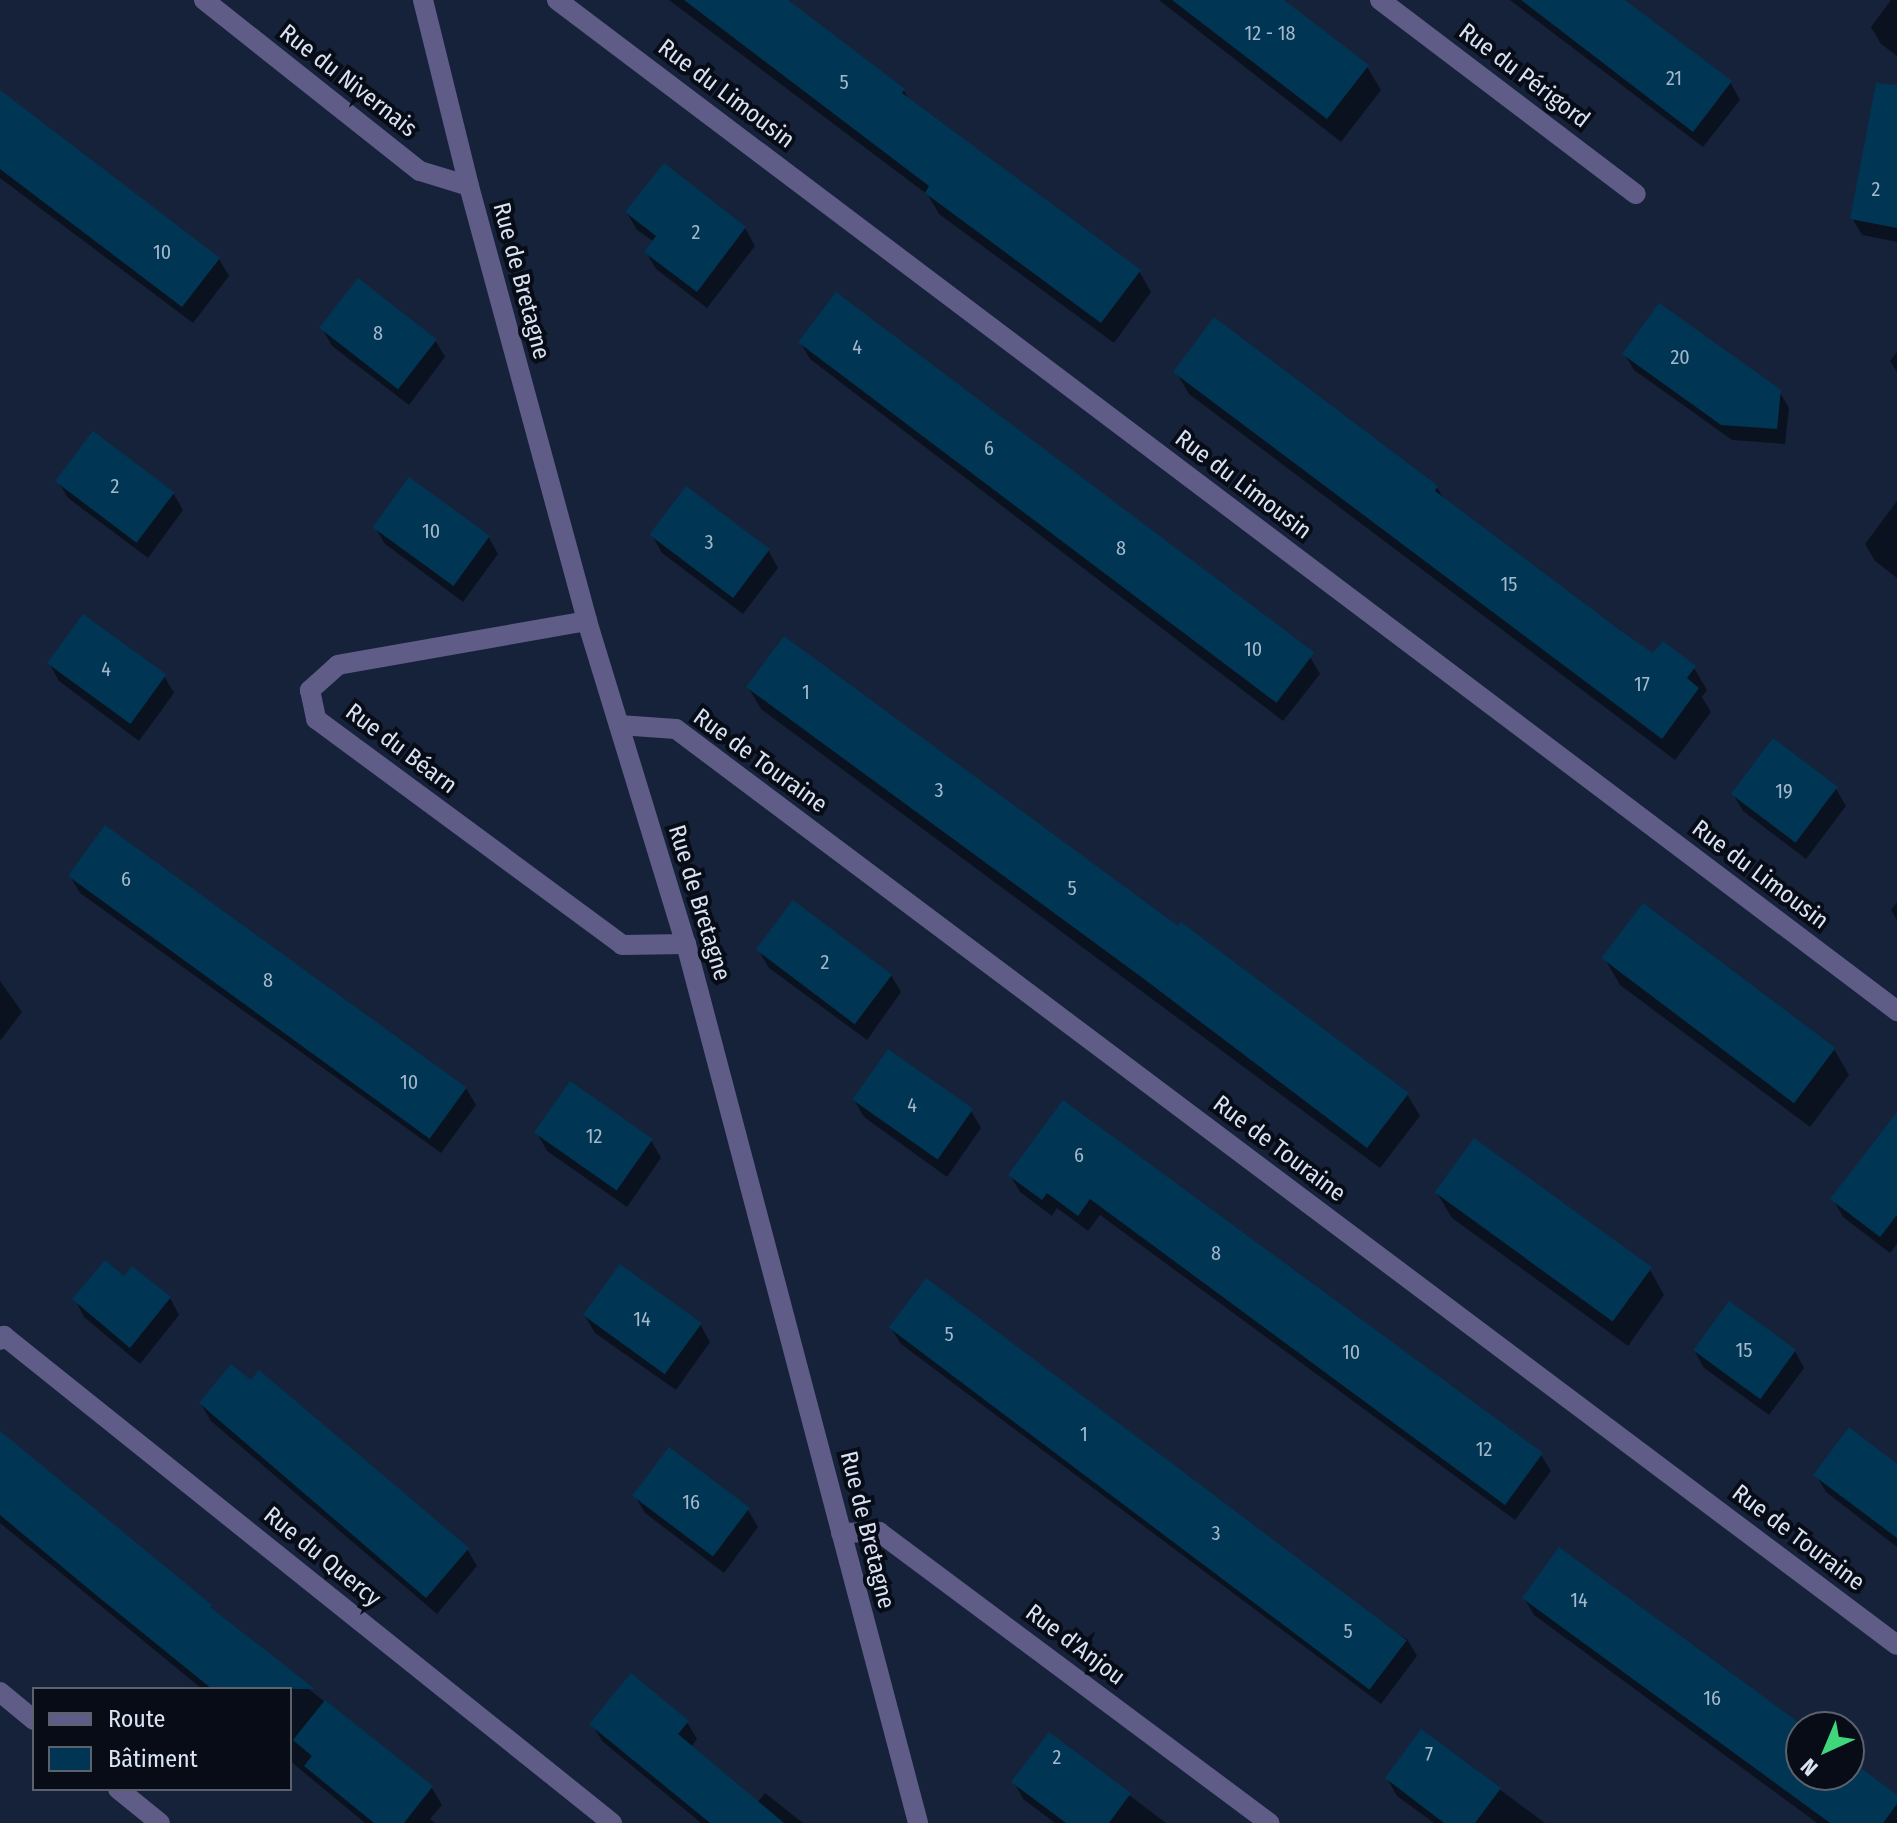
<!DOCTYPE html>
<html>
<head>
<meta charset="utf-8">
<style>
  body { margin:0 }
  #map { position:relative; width:1897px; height:1823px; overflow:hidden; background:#16223a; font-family:"Fira Sans Condensed",sans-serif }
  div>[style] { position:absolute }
  .shadow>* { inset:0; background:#0007 }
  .building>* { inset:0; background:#003554; transform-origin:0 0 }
  .minor>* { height:20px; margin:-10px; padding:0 10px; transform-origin:10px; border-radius:10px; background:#5f5c88 }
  span { translate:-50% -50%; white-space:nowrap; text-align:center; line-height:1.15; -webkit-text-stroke:8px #070c16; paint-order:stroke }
  .number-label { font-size:20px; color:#a4b8cb }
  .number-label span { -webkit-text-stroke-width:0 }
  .street-label { font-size:24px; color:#dae3f3 }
  .legend { position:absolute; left:32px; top:1687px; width:260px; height:104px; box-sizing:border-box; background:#070c16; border:2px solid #5b626e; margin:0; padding:10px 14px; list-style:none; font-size:24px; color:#dae3f3 }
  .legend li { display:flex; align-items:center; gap:16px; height:40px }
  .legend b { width:40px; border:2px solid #5b626e }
  .north { position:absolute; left:1785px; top:1711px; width:80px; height:80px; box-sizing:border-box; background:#070c16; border:2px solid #5b626e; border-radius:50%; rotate:224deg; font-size:22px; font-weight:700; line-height:32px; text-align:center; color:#dae3f3 }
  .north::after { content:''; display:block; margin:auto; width:28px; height:36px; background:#40d77c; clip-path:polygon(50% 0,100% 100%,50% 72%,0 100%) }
</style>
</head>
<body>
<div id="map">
  <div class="shadow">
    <i style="clip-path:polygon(669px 0,783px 0,904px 91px,910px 102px,1139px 271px,1151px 292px,1114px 343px,939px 214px,928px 195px)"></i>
    <i style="clip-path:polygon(1159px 0,1281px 0,1367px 67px,1381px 90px,1341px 142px)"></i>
    <i style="clip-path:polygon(1510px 0,1622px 0,1730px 82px,1740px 100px,1703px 147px)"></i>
    <i style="clip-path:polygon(1891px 0,1897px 0,1897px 56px,1881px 44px,1871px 27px)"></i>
    <i style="clip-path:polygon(0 94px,219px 259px,229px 276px,193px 323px,0 178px)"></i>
    <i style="clip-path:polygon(1897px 145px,1897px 242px,1862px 235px,1852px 218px)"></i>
    <i style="clip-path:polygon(627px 213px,745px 228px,755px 246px,707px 308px,656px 269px,646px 252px,654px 242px,637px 230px)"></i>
    <i style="clip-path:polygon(322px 328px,435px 340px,445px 357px,409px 405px,332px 346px)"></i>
    <i style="clip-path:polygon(800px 342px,1310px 657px,1320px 674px,1283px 721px,810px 359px)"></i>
    <i style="clip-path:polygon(1897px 352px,1897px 372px,1890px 361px)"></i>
    <i style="clip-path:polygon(1625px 355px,1779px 391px,1789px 408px,1785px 444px,1732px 440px,1634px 370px)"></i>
    <i style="clip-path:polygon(1176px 372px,1437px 487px,1445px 501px,1653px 655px,1694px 668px,1707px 690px,1702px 697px,1711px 712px,1675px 760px,1189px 394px)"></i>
    <i style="clip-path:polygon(58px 481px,173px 493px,183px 510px,148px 558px,68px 498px)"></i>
    <i style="clip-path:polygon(1897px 501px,1897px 578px,1875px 561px,1865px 544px)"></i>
    <i style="clip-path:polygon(375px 527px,488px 536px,498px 554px,463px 602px,385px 544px)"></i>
    <i style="clip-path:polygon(652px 535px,768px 550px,778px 568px,743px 614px,662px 553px)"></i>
    <i style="clip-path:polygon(49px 663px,164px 676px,174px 693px,139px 741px,59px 681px)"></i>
    <i style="clip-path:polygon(748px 687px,1407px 1094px,1420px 1116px,1380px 1168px,761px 709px)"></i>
    <i style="clip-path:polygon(1836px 789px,1846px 806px,1806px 859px,1743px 811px,1733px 794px)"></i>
    <i style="clip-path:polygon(70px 876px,466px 1088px,476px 1105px,441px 1153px,80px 893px)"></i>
    <i style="clip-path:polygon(1897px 902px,1897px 920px,1891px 910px)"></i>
    <i style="clip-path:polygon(759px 951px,891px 975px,901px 992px,867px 1040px,769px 968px)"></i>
    <i style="clip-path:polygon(1605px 959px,1834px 1049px,1849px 1075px,1810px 1127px,1620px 985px)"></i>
    <i style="clip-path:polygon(0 981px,22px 1012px,0 1041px)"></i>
    <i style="clip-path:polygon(854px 1100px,971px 1111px,981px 1128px,947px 1177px,864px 1117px)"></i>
    <i style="clip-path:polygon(1063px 1103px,1541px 1455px,1551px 1471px,1515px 1520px,1100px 1215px,1088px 1231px,1057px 1208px,1052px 1216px,1020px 1192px,1010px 1175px)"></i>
    <i style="clip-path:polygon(1897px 1117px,1897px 1244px,1890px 1253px,1843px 1217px,1833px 1199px)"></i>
    <i style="clip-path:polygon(537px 1133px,651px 1140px,661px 1158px,627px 1207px,547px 1151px)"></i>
    <i style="clip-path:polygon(1437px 1193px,1650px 1270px,1664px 1295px,1628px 1346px,1452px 1218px)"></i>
    <i style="clip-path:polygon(124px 1279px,170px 1298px,179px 1315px,140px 1364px,84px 1317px,75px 1299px)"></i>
    <i style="clip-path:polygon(585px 1316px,700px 1324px,710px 1342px,676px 1390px,595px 1333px)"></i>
    <i style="clip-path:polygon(891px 1328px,1407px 1639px,1417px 1656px,1381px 1704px,901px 1344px)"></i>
    <i style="clip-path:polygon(1694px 1350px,1795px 1351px,1804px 1368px,1769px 1415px,1704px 1368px)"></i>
    <i style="clip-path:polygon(201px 1404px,467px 1549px,477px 1566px,437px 1614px,211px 1421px)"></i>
    <i style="clip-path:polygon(0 1455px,210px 1606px,214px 1613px,432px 1788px,442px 1805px,430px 1819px,435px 1823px,365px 1823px,290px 1761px,290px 1689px,202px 1689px,0 1523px)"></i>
    <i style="clip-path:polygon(1897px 1467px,1897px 1547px,1826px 1492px,1816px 1475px)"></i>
    <i style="clip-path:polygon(635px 1496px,748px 1510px,758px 1527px,724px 1573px,645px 1513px)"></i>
    <i style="clip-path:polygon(1524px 1598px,1802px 1727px,1801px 1775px,1849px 1775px,1849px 1762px,1897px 1799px,1897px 1823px,1817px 1823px,1534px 1615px)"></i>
    <i style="clip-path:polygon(687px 1722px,697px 1739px,691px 1747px,757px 1803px,765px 1793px,803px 1823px,701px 1823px,602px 1741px,592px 1724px)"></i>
    <i style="clip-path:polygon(1422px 1732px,1545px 1823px,1434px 1823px,1397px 1796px,1387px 1778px)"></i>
    <i style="clip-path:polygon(1050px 1735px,1166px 1823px,1055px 1823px,1023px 1799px,1014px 1782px)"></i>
  </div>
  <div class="building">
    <i style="clip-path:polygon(684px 0,788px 0,905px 89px,902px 93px,1141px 270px,1101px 323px,925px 193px,929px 186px)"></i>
    <i style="clip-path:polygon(1172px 0,1284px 0,1369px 65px,1327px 119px)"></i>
    <i style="clip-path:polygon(1521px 0,1625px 0,1732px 81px,1693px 132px)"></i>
    <i style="clip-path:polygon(1876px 83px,1897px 85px,1897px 228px,1850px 219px)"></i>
    <i style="clip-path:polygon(0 90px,220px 258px,182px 307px,0 169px)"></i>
    <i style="clip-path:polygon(664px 163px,746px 227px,697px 292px,644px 252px,656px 236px,625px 212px)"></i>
    <i style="left:358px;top:278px;width:100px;height:63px;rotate:38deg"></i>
    <i style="left:836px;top:292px;width:599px;height:63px;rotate:37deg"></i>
    <i style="clip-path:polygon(1659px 303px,1781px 390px,1777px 429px,1721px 425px,1622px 354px)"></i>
    <i style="clip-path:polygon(1214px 317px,1438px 486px,1435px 491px,1621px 631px,1653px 653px,1663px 641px,1696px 666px,1687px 678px,1699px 688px,1662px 739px,1173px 372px)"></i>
    <i style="left:93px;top:431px;width:102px;height:63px;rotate:37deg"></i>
    <i style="left:409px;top:477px;width:100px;height:62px;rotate:36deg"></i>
    <i style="left:686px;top:486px;width:105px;height:61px;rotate:37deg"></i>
    <i style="left:83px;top:614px;width:103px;height:61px;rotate:36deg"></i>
    <i style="clip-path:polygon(784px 636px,1178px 926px,1181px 922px,1409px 1093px,1367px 1148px,1140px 976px,746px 687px)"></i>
    <i style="left:1773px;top:738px;width:81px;height:70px;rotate:37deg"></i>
    <i style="left:105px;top:825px;width:447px;height:63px;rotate:36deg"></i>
    <i style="left:793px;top:900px;width:124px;height:62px;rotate:37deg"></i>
    <i style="left:1643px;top:903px;width:241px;height:69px;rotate:37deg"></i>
    <i style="left:888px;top:1049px;width:104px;height:62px;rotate:35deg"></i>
    <i style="left:570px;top:1081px;width:101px;height:63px;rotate:35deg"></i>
    <i style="clip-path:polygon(1063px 1100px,1543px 1453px,1505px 1505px,1090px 1199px,1078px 1216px,1047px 1193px,1042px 1200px,1008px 1175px)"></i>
    <i style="clip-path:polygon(1897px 1112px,1897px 1215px,1880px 1237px,1830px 1199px)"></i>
    <i style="left:1474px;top:1138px;width:220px;height:67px;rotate:36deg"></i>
    <i style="clip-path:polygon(105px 1260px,124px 1276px,132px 1266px,171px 1297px,130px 1348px,72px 1299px)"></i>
    <i style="left:620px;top:1264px;width:101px;height:63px;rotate:36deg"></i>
    <i style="left:926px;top:1278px;width:602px;height:62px;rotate:37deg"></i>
    <i style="left:1729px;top:1301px;width:83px;height:61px;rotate:36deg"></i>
    <i style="clip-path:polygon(231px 1364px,251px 1380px,259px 1370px,469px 1548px,426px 1598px,199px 1403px)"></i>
    <i style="clip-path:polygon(1849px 1427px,1897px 1464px,1897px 1538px,1813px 1475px)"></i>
    <i style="clip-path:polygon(0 1431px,212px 1605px,210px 1607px,315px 1689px,212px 1689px,96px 1595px,0 1515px)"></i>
    <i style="left:669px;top:1447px;width:101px;height:61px;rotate:37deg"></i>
    <i style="clip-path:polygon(1559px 1547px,1805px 1727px,1801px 1727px,1801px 1775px,1849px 1775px,1849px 1759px,1897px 1795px,1897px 1804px,1883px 1823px,1830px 1823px,1522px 1598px)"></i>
    <i style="clip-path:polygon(631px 1673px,689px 1721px,678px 1734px,784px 1823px,710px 1823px,589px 1724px)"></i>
    <i style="clip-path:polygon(325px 1700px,433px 1786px,404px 1823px,374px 1823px,304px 1766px,312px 1756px,293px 1740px)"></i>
    <i style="clip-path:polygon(1421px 1729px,1501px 1788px,1475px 1823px,1444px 1823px,1385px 1778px)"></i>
    <i style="clip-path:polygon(1049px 1732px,1131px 1793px,1109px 1823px,1066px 1823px,1011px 1782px)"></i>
  </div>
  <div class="minor">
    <i style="left:204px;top:0;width:275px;rotate:38.4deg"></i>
    <i style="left:420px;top:171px;width:51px;rotate:17deg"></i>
    <i style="left:423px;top:0;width:192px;rotate:76.1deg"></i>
    <i style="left:469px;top:186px;width:451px;rotate:74.8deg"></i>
    <i style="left:587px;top:621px;width:338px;rotate:73deg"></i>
    <i style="left:686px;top:944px;width:909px;rotate:75.21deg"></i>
    <i style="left:557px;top:0;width:1679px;rotate:37.03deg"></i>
    <i style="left:1380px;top:0;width:321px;rotate:37.2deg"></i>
    <i style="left:587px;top:621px;width:253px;rotate:170deg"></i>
    <i style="left:338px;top:665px;width:38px;rotate:138deg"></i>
    <i style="left:310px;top:690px;width:30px;rotate:78deg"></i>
    <i style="left:316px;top:719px;width:380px;rotate:36.4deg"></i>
    <i style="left:622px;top:945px;width:64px;rotate:-0.9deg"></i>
    <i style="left:619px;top:725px;width:57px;rotate:4deg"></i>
    <i style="left:676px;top:729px;width:1526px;rotate:36.88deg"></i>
    <i style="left:0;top:1340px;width:6px;rotate:-45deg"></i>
    <i style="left:4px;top:1336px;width:779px;rotate:38.69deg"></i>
    <i style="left:841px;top:1533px;width:38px;rotate:-2deg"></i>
    <i style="left:879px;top:1532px;width:487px;rotate:36.7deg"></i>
    <i style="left:0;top:1692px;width:44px;rotate:39.5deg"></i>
    <i style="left:118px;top:1789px;width:54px;rotate:39deg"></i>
  </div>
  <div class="number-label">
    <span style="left:1270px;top:33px">12 - 18</span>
    <span style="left:1674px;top:78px">21</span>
    <span style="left:844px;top:82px">5</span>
    <span style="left:1876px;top:189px">2</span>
    <span style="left:696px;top:232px">2</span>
    <span style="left:162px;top:252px">10</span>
    <span style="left:378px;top:333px">8</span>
    <span style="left:857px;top:347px">4</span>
    <span style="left:1680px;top:357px">20</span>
    <span style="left:989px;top:448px">6</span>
    <span style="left:115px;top:486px">2</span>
    <span style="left:431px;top:531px">10</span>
    <span style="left:709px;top:542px">3</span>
    <span style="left:1121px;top:548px">8</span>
    <span style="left:1509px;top:584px">15</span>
    <span style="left:1253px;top:649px">10</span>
    <span style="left:106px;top:669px">4</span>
    <span style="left:1642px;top:684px">17</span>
    <span style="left:806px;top:692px">1</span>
    <span style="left:939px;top:790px">3</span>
    <span style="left:1784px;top:791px">19</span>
    <span style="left:126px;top:879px">6</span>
    <span style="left:1072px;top:888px">5</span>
    <span style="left:825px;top:962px">2</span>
    <span style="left:268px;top:980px">8</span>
    <span style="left:409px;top:1082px">10</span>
    <span style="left:912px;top:1105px">4</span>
    <span style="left:594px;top:1136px">12</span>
    <span style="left:1079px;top:1155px">6</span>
    <span style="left:1216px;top:1253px">8</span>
    <span style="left:642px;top:1319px">14</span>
    <span style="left:949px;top:1334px">5</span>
    <span style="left:1744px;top:1350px">15</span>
    <span style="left:1351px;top:1352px">10</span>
    <span style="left:1084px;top:1434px">1</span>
    <span style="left:1484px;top:1449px">12</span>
    <span style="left:691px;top:1502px">16</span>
    <span style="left:1216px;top:1533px">3</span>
    <span style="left:1579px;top:1600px">14</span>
    <span style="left:1348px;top:1631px">5</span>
    <span style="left:1712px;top:1698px">16</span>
    <span style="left:1429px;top:1754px">7</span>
    <span style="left:1057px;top:1757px">2</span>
  </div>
  <div class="street-label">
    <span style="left:1524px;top:76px;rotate:37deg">Rue du Périgord</span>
    <span style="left:348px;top:81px;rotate:38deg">Rue du Nivernais</span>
    <span style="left:726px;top:94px;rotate:37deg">Rue du Limousin</span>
    <span style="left:521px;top:281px;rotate:75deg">Rue de Bretagne</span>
    <span style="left:1243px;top:485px;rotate:37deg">Rue du Limousin</span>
    <span style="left:401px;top:749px;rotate:37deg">Rue du Béarn</span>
    <span style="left:760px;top:761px;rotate:36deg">Rue de Touraine</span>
    <span style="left:1760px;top:875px;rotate:37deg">Rue du Limousin</span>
    <span style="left:699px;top:903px;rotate:73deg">Rue de Bretagne</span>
    <span style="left:1279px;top:1149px;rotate:37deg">Rue de Touraine</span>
    <span style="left:867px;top:1530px;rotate:76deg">Rue de Bretagne</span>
    <span style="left:1798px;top:1538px;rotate:37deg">Rue de Touraine</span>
    <span style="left:322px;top:1557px;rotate:39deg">Rue du Quercy</span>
    <span style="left:1075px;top:1645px;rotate:37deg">Rue d'Anjou</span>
  </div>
  <ul class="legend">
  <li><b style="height:10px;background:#5f5c88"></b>Route</li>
  <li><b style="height:22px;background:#003554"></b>Bâtiment</li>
  </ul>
  <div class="north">N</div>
</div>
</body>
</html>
